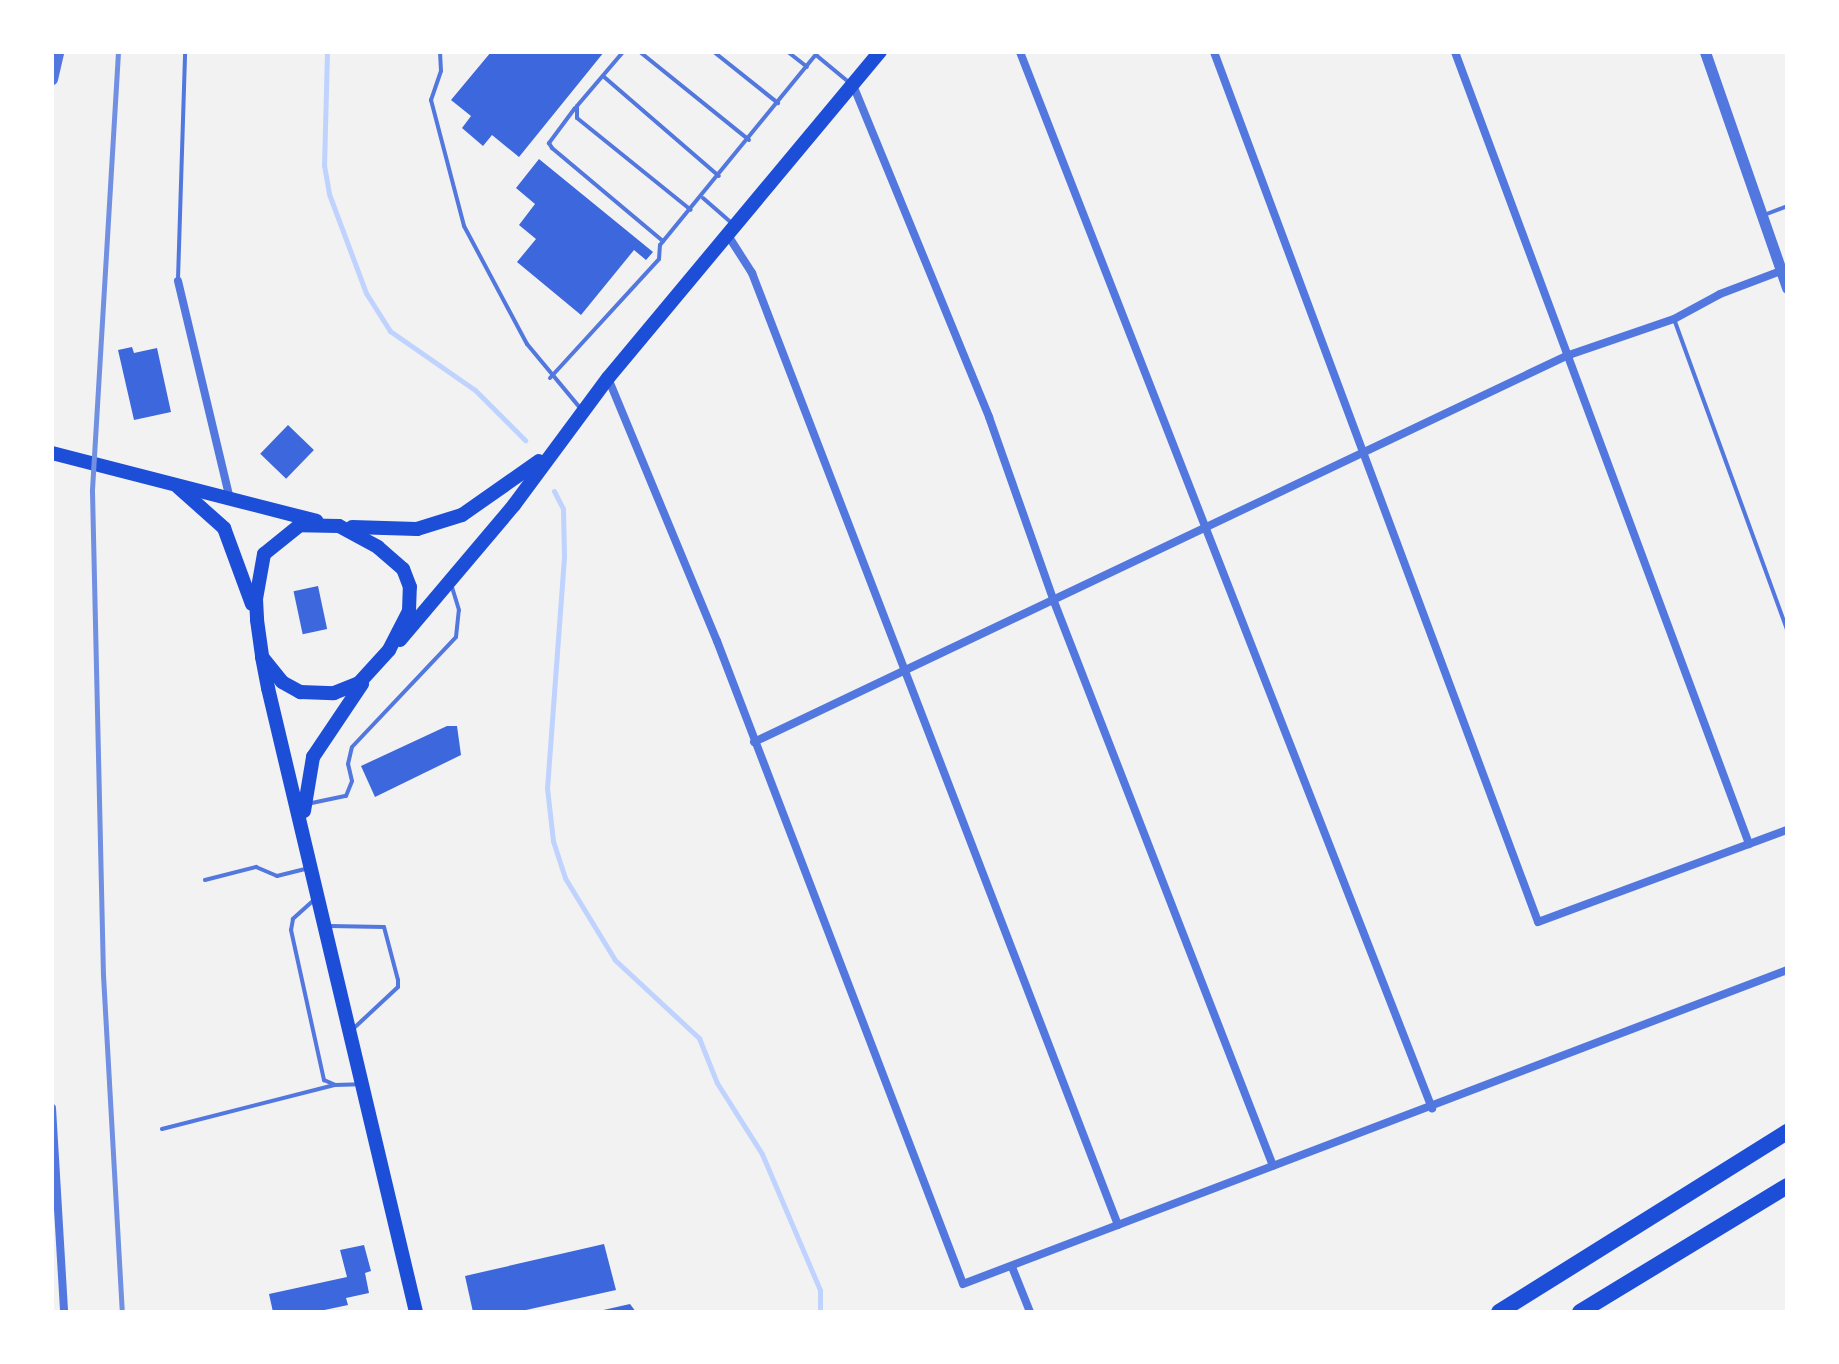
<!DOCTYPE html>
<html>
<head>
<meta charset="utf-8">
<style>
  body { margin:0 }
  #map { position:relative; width:1839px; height:1364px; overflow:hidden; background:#f2f2f2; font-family:Commissioner,sans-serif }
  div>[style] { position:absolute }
  .stream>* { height:5px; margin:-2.5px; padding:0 2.5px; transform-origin:2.5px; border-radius:2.5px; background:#bfd3fe }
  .building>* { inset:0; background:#3d67dc; transform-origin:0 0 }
  .service>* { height:4px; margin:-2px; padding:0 2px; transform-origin:2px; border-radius:2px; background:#5277de }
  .minor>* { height:8px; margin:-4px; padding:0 4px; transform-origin:4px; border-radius:4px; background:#5277de }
  .tertiary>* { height:11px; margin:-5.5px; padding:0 5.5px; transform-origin:5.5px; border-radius:5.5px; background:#5277de }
  .primary>* { height:14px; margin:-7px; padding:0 7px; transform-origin:7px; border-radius:7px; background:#1d4ed8 }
  .motorway>* { height:16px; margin:-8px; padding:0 8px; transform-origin:8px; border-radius:8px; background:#1d4ed8 }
  .rail>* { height:5px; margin:-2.5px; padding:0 2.5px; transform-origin:2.5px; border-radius:2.5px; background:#7290e2 }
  span { translate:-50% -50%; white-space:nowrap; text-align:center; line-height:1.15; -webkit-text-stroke:6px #fff; paint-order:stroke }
  .frame { position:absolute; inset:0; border:54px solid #fff; pointer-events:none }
</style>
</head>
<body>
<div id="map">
  <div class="stream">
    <i style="left:327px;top:52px;width:113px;rotate:91.5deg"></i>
    <i style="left:324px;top:165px;width:29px;rotate:80deg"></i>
    <i style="left:329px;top:194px;width:106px;rotate:69.5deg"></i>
    <i style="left:366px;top:293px;width:45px;rotate:57.7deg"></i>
    <i style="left:390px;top:331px;width:103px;rotate:34.8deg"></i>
    <i style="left:475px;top:390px;width:71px;rotate:45deg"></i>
    <i style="left:554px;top:491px;width:20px;rotate:63deg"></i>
    <i style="left:563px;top:509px;width:48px;rotate:88.8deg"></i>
    <i style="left:564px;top:557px;width:232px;rotate:94.2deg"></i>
    <i style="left:547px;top:788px;width:53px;rotate:83.5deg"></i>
    <i style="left:553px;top:841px;width:39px;rotate:72deg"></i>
    <i style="left:565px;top:878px;width:96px;rotate:58.6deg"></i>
    <i style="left:615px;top:960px;width:115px;rotate:42.9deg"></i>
    <i style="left:699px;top:1038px;width:48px;rotate:68.2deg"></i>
    <i style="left:717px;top:1083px;width:84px;rotate:57.6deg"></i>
    <i style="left:762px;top:1154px;width:148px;rotate:66.9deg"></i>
    <i style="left:820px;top:1290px;width:22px;rotate:90deg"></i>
  </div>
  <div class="building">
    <i style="clip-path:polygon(491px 52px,604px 52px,519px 157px,492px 135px,483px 146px,462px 128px,471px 116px,451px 100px)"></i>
    <i style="clip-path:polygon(539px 159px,653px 252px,646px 260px,634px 250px,581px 315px,517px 262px,536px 239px,519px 225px,535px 204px,516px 188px)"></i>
    <i style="clip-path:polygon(132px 347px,134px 353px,157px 348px,171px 412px,134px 420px,118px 350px)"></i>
    <i style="left:288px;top:425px;width:36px;height:40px;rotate:44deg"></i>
    <i style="left:318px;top:586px;width:44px;height:25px;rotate:78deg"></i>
    <i style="clip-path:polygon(447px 726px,457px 726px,461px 755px,375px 797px,361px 766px)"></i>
    <i style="clip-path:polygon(604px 1244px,616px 1290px,517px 1312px,473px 1312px,465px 1276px)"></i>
    <i style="clip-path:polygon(364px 1245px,371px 1271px,365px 1273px,369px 1293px,346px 1298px,348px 1305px,315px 1312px,273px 1312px,269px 1294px,347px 1277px,340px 1250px)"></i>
    <i style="clip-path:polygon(630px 1304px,636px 1312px,599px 1312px,599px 1311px)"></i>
  </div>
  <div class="service">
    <i style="left:440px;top:52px;width:19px;rotate:87deg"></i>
    <i style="left:441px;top:71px;width:31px;rotate:109deg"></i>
    <i style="left:431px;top:100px;width:130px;rotate:75.3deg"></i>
    <i style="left:464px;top:226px;width:134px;rotate:61.9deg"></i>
    <i style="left:527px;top:344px;width:85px;rotate:50.3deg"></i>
    <i style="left:623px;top:52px;width:71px;rotate:130.4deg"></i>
    <i style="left:577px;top:106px;width:12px;rotate:90deg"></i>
    <i style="left:577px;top:118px;width:146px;rotate:38.9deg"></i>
    <i style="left:640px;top:52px;width:140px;rotate:38.9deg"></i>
    <i style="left:714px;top:52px;width:82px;rotate:38.6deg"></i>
    <i style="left:788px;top:52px;width:24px;rotate:38deg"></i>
    <i style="left:816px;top:55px;width:45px;rotate:39.6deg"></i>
    <i style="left:603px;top:76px;width:153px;rotate:40.8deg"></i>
    <i style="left:575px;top:108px;width:44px;rotate:126.6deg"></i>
    <i style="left:549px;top:143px;width:6px;rotate:59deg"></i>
    <i style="left:552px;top:148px;width:145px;rotate:40deg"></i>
    <i style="left:703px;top:198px;width:38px;rotate:41deg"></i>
    <i style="left:1764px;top:215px;width:25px;rotate:-21deg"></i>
    <i style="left:178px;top:279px;width:227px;rotate:-88.2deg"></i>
    <i style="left:1674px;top:319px;width:330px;rotate:70deg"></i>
    <i style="left:550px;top:378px;width:161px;rotate:-47.5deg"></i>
    <i style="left:659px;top:259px;width:14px;rotate:-86deg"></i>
    <i style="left:660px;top:245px;width:249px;rotate:-50.7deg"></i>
    <i style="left:307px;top:804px;width:40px;rotate:-12deg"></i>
    <i style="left:346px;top:796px;width:16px;rotate:-68deg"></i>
    <i style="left:352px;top:781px;width:17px;rotate:-103deg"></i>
    <i style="left:348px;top:764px;width:17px;rotate:-77deg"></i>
    <i style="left:352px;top:747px;width:151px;rotate:-46.6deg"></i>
    <i style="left:456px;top:637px;width:27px;rotate:-84deg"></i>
    <i style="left:459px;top:610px;width:28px;rotate:-107deg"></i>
    <i style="left:205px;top:880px;width:53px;rotate:-14.3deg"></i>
    <i style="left:256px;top:867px;width:23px;rotate:23deg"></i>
    <i style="left:277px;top:876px;width:32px;rotate:-14deg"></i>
    <i style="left:315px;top:899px;width:30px;rotate:138deg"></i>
    <i style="left:293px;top:919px;width:11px;rotate:100deg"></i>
    <i style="left:291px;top:930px;width:154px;rotate:77.6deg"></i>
    <i style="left:324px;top:1080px;width:12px;rotate:24deg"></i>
    <i style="left:335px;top:1085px;width:25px;rotate:-2deg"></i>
    <i style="left:330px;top:926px;width:54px;rotate:1.1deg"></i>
    <i style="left:384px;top:927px;width:55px;rotate:75.2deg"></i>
    <i style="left:398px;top:980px;width:7px;rotate:90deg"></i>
    <i style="left:398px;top:987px;width:62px;rotate:137deg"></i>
    <i style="left:162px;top:1129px;width:178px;rotate:-14.3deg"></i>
  </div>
  <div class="minor">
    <i style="left:1020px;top:52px;width:1134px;rotate:68.69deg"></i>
    <i style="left:1214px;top:52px;width:928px;rotate:69.57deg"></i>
    <i style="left:1538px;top:922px;width:265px;rotate:-20.3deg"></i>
    <i style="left:1455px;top:52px;width:845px;rotate:69.63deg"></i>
    <i style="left:853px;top:85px;width:359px;rotate:67.7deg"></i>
    <i style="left:989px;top:417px;width:193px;rotate:70.6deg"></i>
    <i style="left:1053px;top:599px;width:608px;rotate:68.79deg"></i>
    <i style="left:729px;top:237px;width:43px;rotate:57.4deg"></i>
    <i style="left:752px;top:273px;width:1020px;rotate:68.97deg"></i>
    <i style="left:178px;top:281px;width:220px;rotate:76.6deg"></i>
    <i style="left:608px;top:378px;width:285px;rotate:67.5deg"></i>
    <i style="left:717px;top:641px;width:688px;rotate:69.06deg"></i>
    <i style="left:963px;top:1284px;width:882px;rotate:-20.86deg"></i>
    <i style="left:754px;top:742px;width:899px;rotate:-25.42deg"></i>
    <i style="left:1566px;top:356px;width:114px;rotate:-18.9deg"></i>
    <i style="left:1674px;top:319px;width:52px;rotate:-28.5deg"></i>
    <i style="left:1720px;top:294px;width:65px;rotate:-20.7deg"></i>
    <i style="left:52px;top:1108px;width:204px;rotate:86.6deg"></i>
    <i style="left:1012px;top:1267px;width:48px;rotate:68.2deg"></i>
  </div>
  <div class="tertiary">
    <i style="left:1705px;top:52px;width:250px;rotate:70.8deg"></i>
    <i style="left:52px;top:79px;width:28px;rotate:-77deg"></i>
  </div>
  <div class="primary">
    <i style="left:52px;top:453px;width:273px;rotate:14.4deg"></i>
    <i style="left:178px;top:487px;width:62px;rotate:41.7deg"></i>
    <i style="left:224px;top:528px;width:81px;rotate:69.8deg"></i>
    <i style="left:352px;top:527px;width:65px;rotate:1.8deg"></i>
    <i style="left:417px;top:529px;width:47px;rotate:-17.3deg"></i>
    <i style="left:462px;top:515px;width:94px;rotate:-35deg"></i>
    <i style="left:400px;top:640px;width:177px;rotate:-49.8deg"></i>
    <i style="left:514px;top:505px;width:158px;rotate:-53.5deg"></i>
    <i style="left:608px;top:378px;width:425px;rotate:-50.2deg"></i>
    <i style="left:262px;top:657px;width:32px;rotate:51deg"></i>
    <i style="left:282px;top:682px;width:21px;rotate:29deg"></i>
    <i style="left:300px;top:692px;width:34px;rotate:2deg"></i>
    <i style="left:334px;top:693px;width:27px;rotate:-22deg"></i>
    <i style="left:359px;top:683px;width:45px;rotate:-47.7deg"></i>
    <i style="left:389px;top:650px;width:44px;rotate:-62.9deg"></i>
    <i style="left:409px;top:611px;width:24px;rotate:-88deg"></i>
    <i style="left:410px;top:587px;width:19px;rotate:-111deg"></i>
    <i style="left:403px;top:569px;width:33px;rotate:-139deg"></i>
    <i style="left:378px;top:547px;width:44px;rotate:-151.7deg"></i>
    <i style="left:339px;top:526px;width:39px;rotate:-179deg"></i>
    <i style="left:300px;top:525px;width:46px;rotate:141.1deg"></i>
    <i style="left:264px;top:554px;width:46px;rotate:100.1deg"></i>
    <i style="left:256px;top:599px;width:21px;rotate:87deg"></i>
    <i style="left:257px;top:620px;width:37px;rotate:82deg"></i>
    <i style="left:262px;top:657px;width:32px;rotate:79deg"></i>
    <i style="left:268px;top:688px;width:641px;rotate:76.66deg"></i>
    <i style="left:304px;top:811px;width:55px;rotate:-80.5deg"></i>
    <i style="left:313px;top:757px;width:88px;rotate:-56.1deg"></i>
  </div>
  <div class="motorway">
    <i style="left:1499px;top:1312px;width:340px;rotate:-32deg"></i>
    <i style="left:1580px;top:1312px;width:242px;rotate:-31.3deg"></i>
  </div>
  <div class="rail">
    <i style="left:118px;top:52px;width:440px;rotate:93.4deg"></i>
    <i style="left:92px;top:491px;width:484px;rotate:88.7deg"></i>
    <i style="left:103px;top:975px;width:338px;rotate:86.8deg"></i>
  </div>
  <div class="frame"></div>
</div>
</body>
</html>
